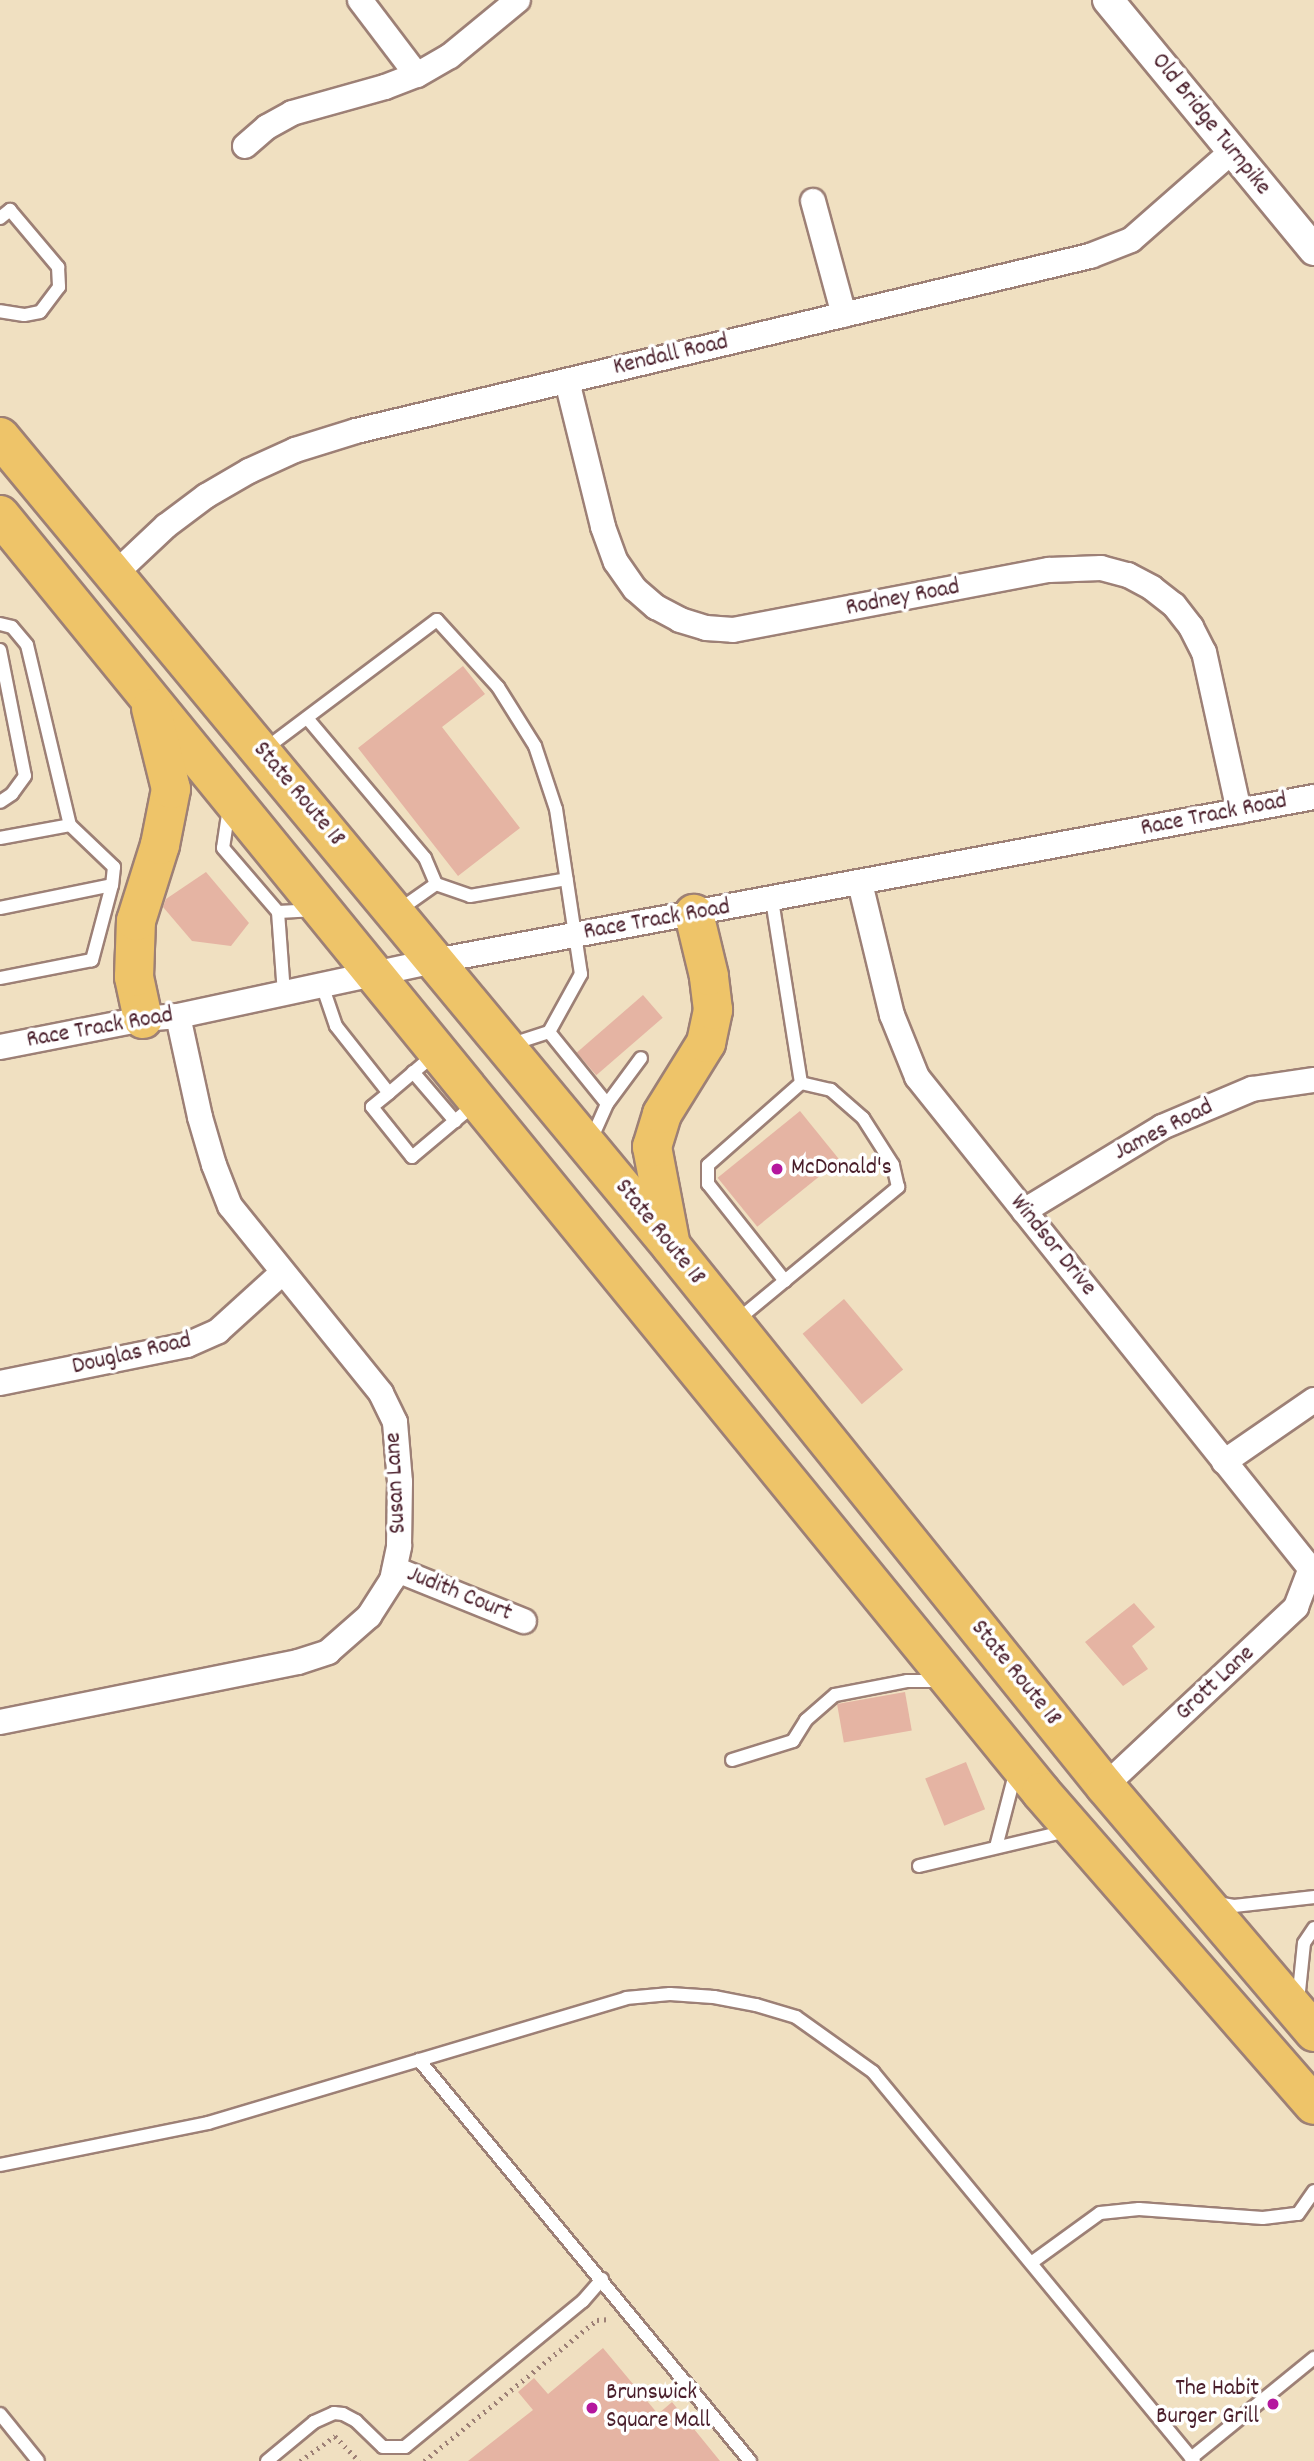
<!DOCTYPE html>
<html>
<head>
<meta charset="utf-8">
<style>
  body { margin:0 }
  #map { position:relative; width:1314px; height:2461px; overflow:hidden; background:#f0e0c1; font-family:Dekko,sans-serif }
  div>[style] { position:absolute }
  .building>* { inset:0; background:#e5b4a3; transform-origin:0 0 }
  .path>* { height:4.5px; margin-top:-2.25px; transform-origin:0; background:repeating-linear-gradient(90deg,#9d8076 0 2px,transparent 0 7px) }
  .roads { filter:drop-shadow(2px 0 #9d8076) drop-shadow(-2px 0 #9d8076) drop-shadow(0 2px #9d8076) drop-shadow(0 -2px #9d8076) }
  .service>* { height:12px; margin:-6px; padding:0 6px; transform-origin:6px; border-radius:6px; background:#fff }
  .minor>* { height:24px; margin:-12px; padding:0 12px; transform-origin:12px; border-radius:12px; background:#fff }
  .tertiary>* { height:30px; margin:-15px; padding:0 15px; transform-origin:15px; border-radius:15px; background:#fff }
  .trunk>* { height:38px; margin:-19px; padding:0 19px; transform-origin:19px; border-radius:19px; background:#eec469 }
  .dots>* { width:19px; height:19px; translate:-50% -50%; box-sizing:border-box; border:4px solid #fff; border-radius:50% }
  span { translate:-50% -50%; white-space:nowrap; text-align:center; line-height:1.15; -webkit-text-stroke:7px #fff; paint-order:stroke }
  .street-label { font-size:24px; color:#4a1f2b }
  .poi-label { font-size:24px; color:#4a1f2b }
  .left { translate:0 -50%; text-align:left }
  .right { translate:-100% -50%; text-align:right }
</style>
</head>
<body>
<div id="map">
  <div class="building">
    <i style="clip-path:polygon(463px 666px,485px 694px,442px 727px,520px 828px,458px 876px,358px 748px)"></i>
    <i style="clip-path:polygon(206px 872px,249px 923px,231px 946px,192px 941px,163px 907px,166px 899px)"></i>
    <i style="left:643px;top:995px;width:30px;height:88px;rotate:49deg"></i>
    <i style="left:800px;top:1111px;width:63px;height:106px;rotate:51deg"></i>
    <i style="left:844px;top:1299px;width:92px;height:54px;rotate:50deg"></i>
    <i style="clip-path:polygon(1134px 1603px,1155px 1627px,1132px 1646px,1148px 1669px,1123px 1686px,1085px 1642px)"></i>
    <i style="left:905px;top:1692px;width:39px;height:69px;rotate:80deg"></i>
    <i style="left:966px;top:1762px;width:51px;height:44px;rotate:68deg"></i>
    <i style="clip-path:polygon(603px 2348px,658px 2414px,672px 2402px,720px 2461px,468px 2461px,533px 2410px,518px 2392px,534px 2378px,548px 2394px)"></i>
  </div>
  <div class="path">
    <i style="left:300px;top:2461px;width:43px;rotate:-35.5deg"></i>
    <i style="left:335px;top:2436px;width:35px;rotate:46deg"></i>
    <i style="left:424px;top:2461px;width:223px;rotate:-39.2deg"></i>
    <i style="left:597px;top:2320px;width:13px;rotate:-4deg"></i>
  </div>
  <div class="roads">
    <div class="service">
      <i style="left:0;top:218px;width:13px;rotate:-39deg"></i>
      <i style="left:10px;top:210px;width:75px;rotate:49.9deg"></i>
      <i style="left:58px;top:267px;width:20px;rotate:87deg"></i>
      <i style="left:59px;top:287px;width:31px;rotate:127deg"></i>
      <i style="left:40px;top:312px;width:16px;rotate:169deg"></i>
      <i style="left:24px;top:315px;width:24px;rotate:-171deg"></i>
      <i style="left:0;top:624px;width:12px;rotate:14deg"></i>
      <i style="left:12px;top:627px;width:23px;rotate:50deg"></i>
      <i style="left:27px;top:645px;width:185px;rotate:76.6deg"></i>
      <i style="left:70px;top:825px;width:61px;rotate:43.7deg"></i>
      <i style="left:114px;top:867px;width:18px;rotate:96deg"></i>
      <i style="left:0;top:650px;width:128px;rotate:78.8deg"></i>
      <i style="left:25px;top:776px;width:22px;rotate:126deg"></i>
      <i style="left:12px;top:794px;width:14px;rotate:146deg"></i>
      <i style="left:307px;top:718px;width:183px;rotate:49.9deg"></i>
      <i style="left:425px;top:858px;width:28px;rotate:67deg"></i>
      <i style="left:436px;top:884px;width:36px;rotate:19deg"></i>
      <i style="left:470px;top:896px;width:98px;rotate:-9.9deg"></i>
      <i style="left:265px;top:749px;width:215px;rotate:-36.9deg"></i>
      <i style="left:437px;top:620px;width:91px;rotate:47.7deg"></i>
      <i style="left:498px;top:687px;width:70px;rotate:57.9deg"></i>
      <i style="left:535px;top:746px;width:66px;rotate:71.6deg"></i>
      <i style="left:556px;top:809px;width:167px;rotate:81.4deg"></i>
      <i style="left:581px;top:974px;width:66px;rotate:118.9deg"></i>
      <i style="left:229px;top:808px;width:40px;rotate:98.5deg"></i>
      <i style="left:223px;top:848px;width:84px;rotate:49.3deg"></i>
      <i style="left:278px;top:912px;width:81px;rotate:85.8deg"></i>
      <i style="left:0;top:838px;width:71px;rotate:-10.5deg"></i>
      <i style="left:0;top:908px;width:114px;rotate:-11.6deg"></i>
      <i style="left:112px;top:885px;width:78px;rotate:104.9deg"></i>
      <i style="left:92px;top:960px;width:94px;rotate:168.9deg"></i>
      <i style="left:399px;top:910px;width:45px;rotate:-35.1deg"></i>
      <i style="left:278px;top:912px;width:34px;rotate:-3deg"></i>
      <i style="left:322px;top:985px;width:43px;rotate:71.1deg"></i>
      <i style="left:336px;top:1026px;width:85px;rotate:51.7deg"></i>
      <i style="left:389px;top:1093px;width:60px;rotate:-40.3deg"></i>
      <i style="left:509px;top:1045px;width:42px;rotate:-18deg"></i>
      <i style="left:549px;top:1032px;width:92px;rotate:51.1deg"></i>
      <i style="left:607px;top:1104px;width:39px;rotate:114deg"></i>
      <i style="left:413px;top:1072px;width:65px;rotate:49.4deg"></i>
      <i style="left:389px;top:1093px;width:22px;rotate:141deg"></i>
      <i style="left:372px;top:1107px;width:64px;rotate:51.3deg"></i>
      <i style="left:412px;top:1157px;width:81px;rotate:-40deg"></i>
      <i style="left:607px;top:1104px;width:57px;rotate:-53.5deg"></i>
      <i style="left:785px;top:1281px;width:124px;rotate:-128.4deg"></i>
      <i style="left:708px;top:1184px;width:19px;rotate:-90deg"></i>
      <i style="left:708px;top:1165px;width:124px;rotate:-41.4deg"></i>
      <i style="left:735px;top:1322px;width:212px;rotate:-39.6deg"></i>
      <i style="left:898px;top:1187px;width:23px;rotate:-103deg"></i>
      <i style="left:893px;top:1165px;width:56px;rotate:-122.6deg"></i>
      <i style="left:863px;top:1118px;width:43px;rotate:-138.8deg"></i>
      <i style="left:831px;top:1090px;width:31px;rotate:-167deg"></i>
      <i style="left:801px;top:1083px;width:186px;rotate:-99deg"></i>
      <i style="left:732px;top:1760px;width:64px;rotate:-17.3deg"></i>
      <i style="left:793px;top:1741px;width:25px;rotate:-58deg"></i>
      <i style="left:806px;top:1720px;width:38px;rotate:-41deg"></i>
      <i style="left:835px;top:1695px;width:73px;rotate:-11deg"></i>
      <i style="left:907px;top:1681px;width:34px"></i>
      <i style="left:996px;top:1847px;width:80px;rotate:-75.4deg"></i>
      <i style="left:919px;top:1866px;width:152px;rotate:-13.3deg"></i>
      <i style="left:1217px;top:1903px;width:17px;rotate:10deg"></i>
      <i style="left:1234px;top:1906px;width:81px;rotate:-6.4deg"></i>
      <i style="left:1298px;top:2001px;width:58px;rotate:-84.1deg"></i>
      <i style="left:1304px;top:1943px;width:18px;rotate:-56deg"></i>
      <i style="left:419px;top:2060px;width:520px;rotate:50.46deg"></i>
      <i style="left:0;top:2165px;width:212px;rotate:-11.4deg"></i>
      <i style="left:208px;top:2123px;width:436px;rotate:-16.6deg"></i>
      <i style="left:626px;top:1998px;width:44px;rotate:-5.2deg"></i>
      <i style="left:670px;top:1994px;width:44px;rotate:3.9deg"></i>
      <i style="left:714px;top:1997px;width:43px;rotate:10.8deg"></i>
      <i style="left:756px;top:2005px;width:42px;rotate:16.7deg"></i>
      <i style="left:796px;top:2017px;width:95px;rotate:35.5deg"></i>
      <i style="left:873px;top:2072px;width:504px;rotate:50.47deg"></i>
      <i style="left:1031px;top:2263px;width:85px;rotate:-35.9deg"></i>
      <i style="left:1100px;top:2213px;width:39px;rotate:-6deg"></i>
      <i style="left:1139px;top:2209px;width:124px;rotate:4.2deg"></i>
      <i style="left:1263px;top:2218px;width:35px;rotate:-7deg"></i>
      <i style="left:1298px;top:2214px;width:28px;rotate:-55deg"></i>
      <i style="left:0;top:2414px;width:60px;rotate:51deg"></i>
      <i style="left:1191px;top:2458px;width:159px;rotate:-39.1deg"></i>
      <i style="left:267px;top:2461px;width:61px;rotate:-39.7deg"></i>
      <i style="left:314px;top:2422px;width:22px;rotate:-24deg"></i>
      <i style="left:334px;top:2413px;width:9px;rotate:6deg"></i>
      <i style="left:343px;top:2414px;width:15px;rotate:28deg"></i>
      <i style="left:356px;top:2421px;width:37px;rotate:44deg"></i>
      <i style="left:383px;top:2447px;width:22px"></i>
      <i style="left:405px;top:2447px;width:230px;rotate:-39.4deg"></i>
      <i style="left:583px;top:2301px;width:29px;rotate:-49deg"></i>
    </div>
    <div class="minor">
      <i style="left:360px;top:0;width:94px;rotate:52.8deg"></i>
      <i style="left:245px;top:146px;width:29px;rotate:-41deg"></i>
      <i style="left:267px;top:127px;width:29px;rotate:-29deg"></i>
      <i style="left:292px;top:113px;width:97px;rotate:-15.6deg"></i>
      <i style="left:385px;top:87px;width:34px;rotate:-21deg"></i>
      <i style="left:417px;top:75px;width:38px;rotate:-30deg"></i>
      <i style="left:450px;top:56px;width:88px;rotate:-39.5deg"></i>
      <i style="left:813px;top:201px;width:118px;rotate:74.8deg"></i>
      <i style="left:567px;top:381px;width:150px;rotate:76.1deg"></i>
      <i style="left:603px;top:527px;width:37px;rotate:70deg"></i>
      <i style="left:616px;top:562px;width:33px;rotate:55deg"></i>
      <i style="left:635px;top:589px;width:28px;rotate:41deg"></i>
      <i style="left:656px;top:607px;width:27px;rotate:28deg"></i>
      <i style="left:680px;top:620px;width:27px;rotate:17deg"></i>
      <i style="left:706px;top:628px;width:27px;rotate:4deg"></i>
      <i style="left:733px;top:630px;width:322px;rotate:-10.8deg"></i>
      <i style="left:1049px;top:570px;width:52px;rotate:-2.2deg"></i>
      <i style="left:1101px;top:568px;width:28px;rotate:15deg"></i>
      <i style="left:1128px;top:575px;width:27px;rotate:28deg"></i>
      <i style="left:1152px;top:588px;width:28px;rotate:38deg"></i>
      <i style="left:1174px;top:605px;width:28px;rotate:52deg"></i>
      <i style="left:1191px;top:627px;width:28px;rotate:63deg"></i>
      <i style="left:1204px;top:652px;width:163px;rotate:77.6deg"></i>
      <i style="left:115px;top:574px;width:70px;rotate:-43.3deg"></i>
      <i style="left:166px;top:526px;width:50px;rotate:-36.9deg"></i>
      <i style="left:206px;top:496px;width:50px;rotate:-30.2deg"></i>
      <i style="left:249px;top:471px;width:51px;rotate:-24.5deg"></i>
      <i style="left:295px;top:450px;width:64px;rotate:-17.3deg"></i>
      <i style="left:356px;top:431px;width:755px;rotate:-13.41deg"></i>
      <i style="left:1090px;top:256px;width:44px;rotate:-21.3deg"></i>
      <i style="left:1131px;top:240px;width:133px;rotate:-41.3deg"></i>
      <i style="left:860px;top:883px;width:136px;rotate:76.4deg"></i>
      <i style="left:892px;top:1015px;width:67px;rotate:68deg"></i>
      <i style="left:917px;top:1077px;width:635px;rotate:51.33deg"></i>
      <i style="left:0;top:1047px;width:146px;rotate:-11.1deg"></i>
      <i style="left:143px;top:1019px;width:35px;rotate:-5deg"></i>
      <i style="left:178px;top:1016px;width:263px;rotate:-12.1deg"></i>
      <i style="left:435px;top:961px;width:894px;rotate:-10.57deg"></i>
      <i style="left:1024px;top:1211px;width:162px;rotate:-31.3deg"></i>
      <i style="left:1162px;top:1127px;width:98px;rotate:-22.9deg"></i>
      <i style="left:1252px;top:1089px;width:63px;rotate:-8.3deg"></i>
      <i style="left:0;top:1383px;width:191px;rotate:-11.5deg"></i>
      <i style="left:187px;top:1345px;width:34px;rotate:-24deg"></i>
      <i style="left:218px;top:1331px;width:86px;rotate:-42.2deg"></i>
      <i style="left:1224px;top:1462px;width:109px;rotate:-34.6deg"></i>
      <i style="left:395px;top:1569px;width:139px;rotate:22deg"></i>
      <i style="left:0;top:1722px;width:304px;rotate:-11.4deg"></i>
      <i style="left:298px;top:1662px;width:32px;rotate:-18deg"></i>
      <i style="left:328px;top:1652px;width:55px;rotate:-41.3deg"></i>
      <i style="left:369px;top:1616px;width:43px;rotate:-57.4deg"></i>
      <i style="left:392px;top:1580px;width:35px;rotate:-78deg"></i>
      <i style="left:399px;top:1546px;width:64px;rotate:-89.1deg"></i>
      <i style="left:400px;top:1482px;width:60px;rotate:-94.8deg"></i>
      <i style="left:395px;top:1422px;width:32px;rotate:-116deg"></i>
      <i style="left:381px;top:1393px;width:240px;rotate:-128.9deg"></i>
      <i style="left:230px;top:1206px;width:44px;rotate:-111.3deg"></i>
      <i style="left:214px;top:1165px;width:50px;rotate:-106.3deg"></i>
      <i style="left:200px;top:1117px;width:103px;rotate:-102.3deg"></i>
      <i style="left:1105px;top:1786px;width:262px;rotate:-43.1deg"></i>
      <i style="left:1296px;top:1607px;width:40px;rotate:-69deg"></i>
    </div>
    <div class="tertiary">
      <i style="left:1108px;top:0;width:324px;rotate:50.5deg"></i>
    </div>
    <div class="trunk">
      <i style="left:0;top:437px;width:1051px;rotate:50.33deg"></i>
      <i style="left:671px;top:1246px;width:693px;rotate:51.21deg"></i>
      <i style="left:1105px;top:1786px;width:323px;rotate:49.6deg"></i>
      <i style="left:0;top:515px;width:1648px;rotate:50.81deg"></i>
      <i style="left:1041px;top:1792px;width:415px;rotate:48.9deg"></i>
      <i style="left:143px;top:1019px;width:43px;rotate:-102.1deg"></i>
      <i style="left:134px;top:977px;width:56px;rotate:-88deg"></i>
      <i style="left:136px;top:921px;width:80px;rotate:-72.5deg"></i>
      <i style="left:160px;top:845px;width:57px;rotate:-78.9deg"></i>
      <i style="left:171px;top:789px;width:83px;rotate:-103.9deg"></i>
      <i style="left:670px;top:1241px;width:96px;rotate:-100.8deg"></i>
      <i style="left:652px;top:1147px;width:34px;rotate:-73deg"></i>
      <i style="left:662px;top:1114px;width:84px;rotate:-58.2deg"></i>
      <i style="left:706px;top:1043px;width:34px;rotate:-78deg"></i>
      <i style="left:713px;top:1010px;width:34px;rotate:-97deg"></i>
      <i style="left:709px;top:976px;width:64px;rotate:-103.6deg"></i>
    </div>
  </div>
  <div class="dots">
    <i style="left:777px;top:1169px;background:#b5179e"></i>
    <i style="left:1273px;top:2404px;background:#b5179e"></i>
    <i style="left:592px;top:2408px;background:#b5179e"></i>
  </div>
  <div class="street-label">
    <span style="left:1210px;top:125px;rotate:51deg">Old Bridge Turnpike</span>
    <span style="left:671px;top:356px;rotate:-13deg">Kendall Road</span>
    <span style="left:903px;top:599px;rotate:-11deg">Rodney Road</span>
    <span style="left:298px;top:795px;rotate:50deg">State Route 18</span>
    <span style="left:1214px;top:816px;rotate:-11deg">Race Track Road</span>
    <span style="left:657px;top:921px;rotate:-10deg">Race Track Road</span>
    <span style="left:100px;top:1029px;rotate:-10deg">Race Track Road</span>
    <span style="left:1164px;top:1131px;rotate:-27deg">James Road</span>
    <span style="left:659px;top:1233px;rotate:51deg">State Route 18</span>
    <span style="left:1052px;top:1246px;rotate:51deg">Windsor Drive</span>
    <span style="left:132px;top:1355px;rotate:-13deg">Douglas Road</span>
    <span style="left:397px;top:1483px;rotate:-93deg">Susan Lane</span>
    <span style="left:459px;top:1595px;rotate:22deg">Judith Court</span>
    <span style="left:1015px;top:1674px;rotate:51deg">State Route 18</span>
    <span style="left:1216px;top:1684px;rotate:-43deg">Grott Lane</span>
  </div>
  <div class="poi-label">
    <span class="left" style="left:791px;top:1169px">McDonald's</span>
    <span class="right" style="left:1259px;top:2404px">The Habit<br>Burger Grill</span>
    <span class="left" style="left:606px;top:2408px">Brunswick<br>Square Mall</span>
  </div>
</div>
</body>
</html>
